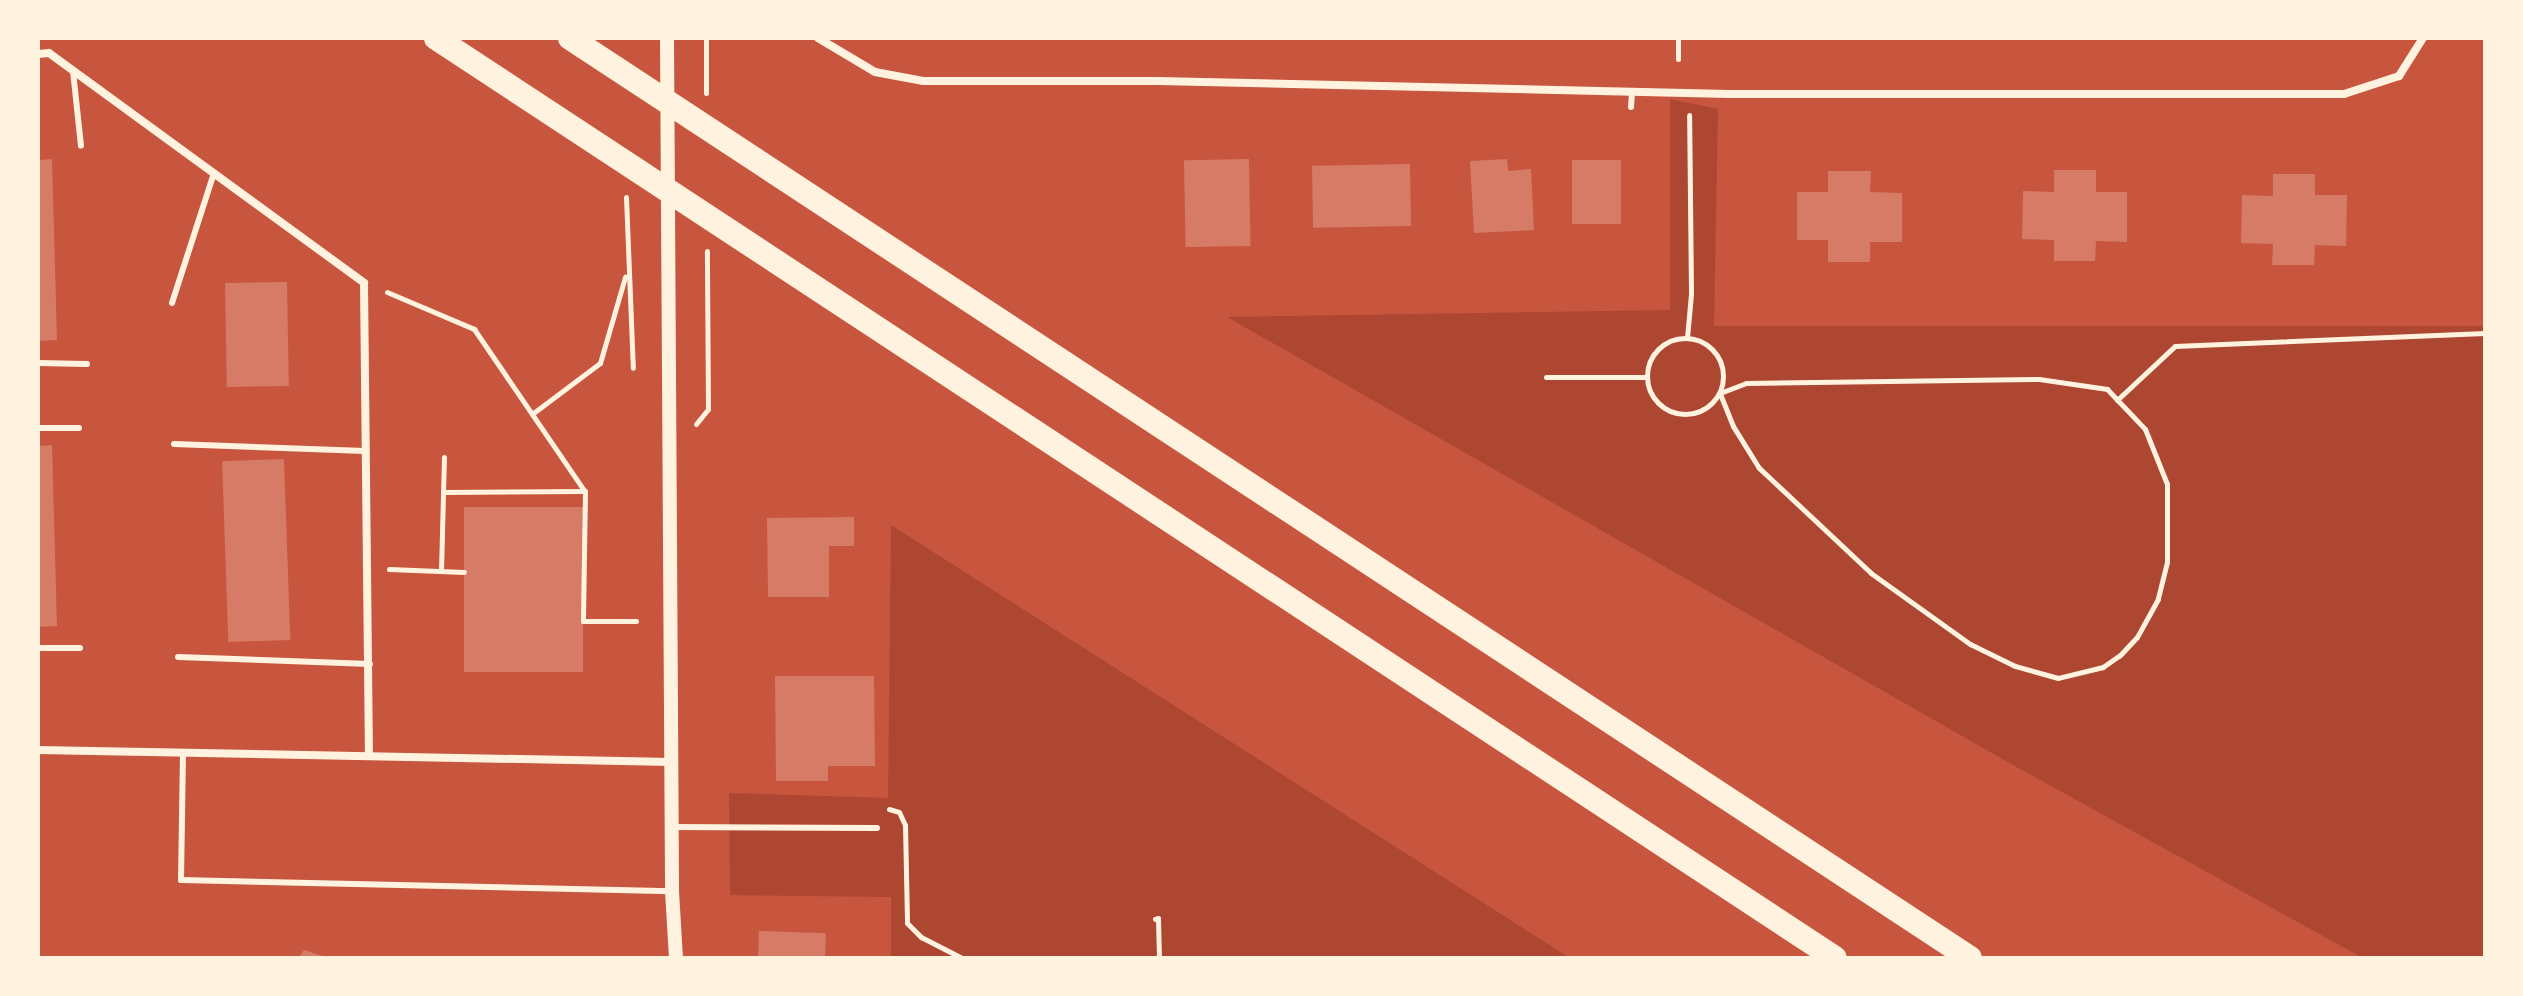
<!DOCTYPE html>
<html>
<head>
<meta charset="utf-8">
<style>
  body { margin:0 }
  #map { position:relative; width:2523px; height:996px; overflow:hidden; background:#c8553d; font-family:"IBM Plex Sans",sans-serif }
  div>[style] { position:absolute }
  .green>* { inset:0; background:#ae4732 }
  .building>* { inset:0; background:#d67c66; transform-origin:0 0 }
  .path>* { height:5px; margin:-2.5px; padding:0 2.5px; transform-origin:2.5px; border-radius:2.5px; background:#fff3e0 }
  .path>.ring { margin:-2.5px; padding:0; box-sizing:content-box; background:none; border:5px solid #fff3e0; border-radius:50% }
  .service>* { height:6px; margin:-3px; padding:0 3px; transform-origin:3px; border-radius:3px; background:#fff3e0 }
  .minor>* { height:8px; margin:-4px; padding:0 4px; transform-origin:4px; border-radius:4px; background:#fff3e0 }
  .tertiary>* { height:14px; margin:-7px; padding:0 7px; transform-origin:7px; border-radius:7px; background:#fff3e0 }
  .motorway>* { height:24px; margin:-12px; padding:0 12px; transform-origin:12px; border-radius:12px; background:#fff3e0 }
  span { translate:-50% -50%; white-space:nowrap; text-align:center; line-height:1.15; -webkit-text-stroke:7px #fff3e0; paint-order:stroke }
  .frame { position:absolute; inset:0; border:40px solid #fff3e0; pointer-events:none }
</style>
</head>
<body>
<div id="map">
  <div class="green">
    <i style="clip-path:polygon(1670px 99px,1718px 109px,1714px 326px,2485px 326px,2485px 958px,2363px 958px,2020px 769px,1227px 317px,1670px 310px)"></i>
    <i style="clip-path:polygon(891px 525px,1570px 958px,891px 958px,891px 897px,730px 895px,729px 793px,888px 798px)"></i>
  </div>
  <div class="building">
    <i style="clip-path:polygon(52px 159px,57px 340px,38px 341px,38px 160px)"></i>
    <i style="left:1249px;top:159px;width:87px;height:65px;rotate:89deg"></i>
    <i style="clip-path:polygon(1507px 159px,1508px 171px,1531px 169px,1534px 230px,1474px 233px,1470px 161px)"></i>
    <i style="left:1572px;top:160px;width:49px;height:64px"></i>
    <i style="left:1410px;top:164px;width:62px;height:98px;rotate:89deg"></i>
    <i style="clip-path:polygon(2054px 170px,2096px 170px,2096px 192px,2127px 192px,2127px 242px,2096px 241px,2095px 261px,2054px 261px,2054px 240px,2022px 239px,2023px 191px,2054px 192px)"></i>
    <i style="clip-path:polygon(1828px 171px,1871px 171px,1870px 192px,1902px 193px,1902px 242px,1870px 242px,1870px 262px,1828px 262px,1828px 240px,1797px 240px,1797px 192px,1828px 192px)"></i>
    <i style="clip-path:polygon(2273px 174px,2315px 174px,2315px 195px,2347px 195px,2346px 246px,2315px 245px,2314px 265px,2272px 265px,2273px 244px,2241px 243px,2242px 195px,2273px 196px)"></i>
    <i style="left:287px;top:282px;width:104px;height:62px;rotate:89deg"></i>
    <i style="clip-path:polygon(52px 445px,57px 626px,38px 627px,38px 446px)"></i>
    <i style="left:284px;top:459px;width:181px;height:62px;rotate:88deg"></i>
    <i style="left:464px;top:507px;width:119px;height:165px"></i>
    <i style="clip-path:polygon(854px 517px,854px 546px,829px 546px,829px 597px,768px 597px,767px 518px)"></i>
    <i style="clip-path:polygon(775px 676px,874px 676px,875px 766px,828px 766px,828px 781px,776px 781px)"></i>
    <i style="left:759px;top:931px;width:67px;height:27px;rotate:2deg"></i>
    <i style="clip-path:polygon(304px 950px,326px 957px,326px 958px,298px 958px)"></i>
  </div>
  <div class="path">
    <i style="left:706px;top:38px;width:55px;rotate:90deg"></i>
    <i style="left:1678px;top:38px;width:21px;rotate:90deg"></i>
    <i style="left:626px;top:197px;width:171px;rotate:87.7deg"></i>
    <i style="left:387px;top:292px;width:95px;rotate:23deg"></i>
    <i style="left:474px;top:329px;width:195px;rotate:55.7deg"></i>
    <i style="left:1687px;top:338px;width:44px;rotate:-84.8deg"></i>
    <i style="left:1691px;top:294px;width:179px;rotate:-90.6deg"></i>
    <i class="ring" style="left:1647px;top:338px;width:71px;height:71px"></i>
    <i style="left:1546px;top:377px;width:101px"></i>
    <i style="left:2039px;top:379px;width:69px;rotate:8.4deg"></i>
    <i style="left:2107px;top:389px;width:55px;rotate:46.5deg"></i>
    <i style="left:2145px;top:429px;width:59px;rotate:68.2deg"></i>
    <i style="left:2167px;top:484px;width:78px;rotate:90deg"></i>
    <i style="left:2167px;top:562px;width:38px;rotate:104deg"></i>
    <i style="left:2158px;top:599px;width:43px;rotate:118.9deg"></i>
    <i style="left:2137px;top:637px;width:25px;rotate:133deg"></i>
    <i style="left:2120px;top:655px;width:21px;rotate:145deg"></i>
    <i style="left:2103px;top:667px;width:46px;rotate:166.3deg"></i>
    <i style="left:2058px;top:678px;width:45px;rotate:-164.4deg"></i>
    <i style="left:2015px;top:666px;width:50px;rotate:-153.9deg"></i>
    <i style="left:1970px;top:644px;width:122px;rotate:-144.4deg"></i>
    <i style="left:1871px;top:573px;width:154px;rotate:-136.8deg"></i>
    <i style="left:1759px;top:468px;width:49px;rotate:-121.8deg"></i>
    <i style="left:1733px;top:426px;width:35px;rotate:-112deg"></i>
    <i style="left:1720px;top:393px;width:28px;rotate:-21deg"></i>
    <i style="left:1746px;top:383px;width:293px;rotate:-0.8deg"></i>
    <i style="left:2117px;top:400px;width:79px;rotate:-43deg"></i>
    <i style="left:2175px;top:346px;width:310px;rotate:-2.4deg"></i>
    <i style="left:532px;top:414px;width:85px;rotate:-36.9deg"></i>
    <i style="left:600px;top:363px;width:90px;rotate:-73.8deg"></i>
    <i style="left:696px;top:424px;width:19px;rotate:-51deg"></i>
    <i style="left:708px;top:409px;width:158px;rotate:-90.4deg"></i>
    <i style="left:443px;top:492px;width:142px;rotate:-0.4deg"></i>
    <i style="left:585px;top:491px;width:130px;rotate:90.9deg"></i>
    <i style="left:583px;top:621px;width:53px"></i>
    <i style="left:389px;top:569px;width:75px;rotate:2.3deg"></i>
    <i style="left:441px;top:571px;width:114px;rotate:-88.5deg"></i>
    <i style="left:889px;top:809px;width:10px;rotate:17deg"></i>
    <i style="left:899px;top:812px;width:14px;rotate:65deg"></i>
    <i style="left:905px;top:825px;width:98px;rotate:88.8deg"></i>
    <i style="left:907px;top:923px;width:20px;rotate:45deg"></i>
    <i style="left:921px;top:937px;width:46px;rotate:27.1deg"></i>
    <i style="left:1155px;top:919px;width:3px;rotate:-18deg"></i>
    <i style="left:1158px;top:918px;width:40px;rotate:88.6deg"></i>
  </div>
  <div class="service">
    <i style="left:73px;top:71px;width:75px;rotate:83.9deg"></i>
    <i style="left:1631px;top:107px;width:14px;rotate:-86deg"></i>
    <i style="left:172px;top:303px;width:137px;rotate:-72.1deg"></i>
    <i style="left:38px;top:363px;width:49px;rotate:1.2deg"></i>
    <i style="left:38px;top:428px;width:41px"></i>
    <i style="left:174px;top:444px;width:191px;rotate:2.1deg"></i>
    <i style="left:38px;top:648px;width:42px"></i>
    <i style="left:178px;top:657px;width:192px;rotate:2.1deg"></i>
    <i style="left:183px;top:753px;width:127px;rotate:90.9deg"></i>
    <i style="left:181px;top:880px;width:491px;rotate:1.3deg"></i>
    <i style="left:672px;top:827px;width:205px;rotate:0.3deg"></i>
  </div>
  <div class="minor">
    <i style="left:818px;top:38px;width:66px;rotate:30.8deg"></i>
    <i style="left:875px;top:72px;width:49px;rotate:10.6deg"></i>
    <i style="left:923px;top:81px;width:235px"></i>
    <i style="left:1158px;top:81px;width:571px;rotate:1.3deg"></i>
    <i style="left:1729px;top:94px;width:615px"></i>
    <i style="left:2344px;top:94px;width:58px;rotate:-18.1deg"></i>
    <i style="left:2399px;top:76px;width:45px;rotate:-57.7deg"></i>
    <i style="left:38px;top:54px;width:11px;rotate:-5deg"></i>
    <i style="left:49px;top:53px;width:390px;rotate:36.1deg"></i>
    <i style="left:364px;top:283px;width:473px;rotate:89.4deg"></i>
    <i style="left:38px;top:750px;width:634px;rotate:1.08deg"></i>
  </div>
  <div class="tertiary">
    <i style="left:667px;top:38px;width:853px;rotate:89.66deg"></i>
    <i style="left:672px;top:891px;width:67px;rotate:86.6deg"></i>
  </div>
  <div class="motorway">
    <i style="left:436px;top:38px;width:1674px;rotate:33.33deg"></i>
    <i style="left:570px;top:38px;width:1675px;rotate:33.31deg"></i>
  </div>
  <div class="frame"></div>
</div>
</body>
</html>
